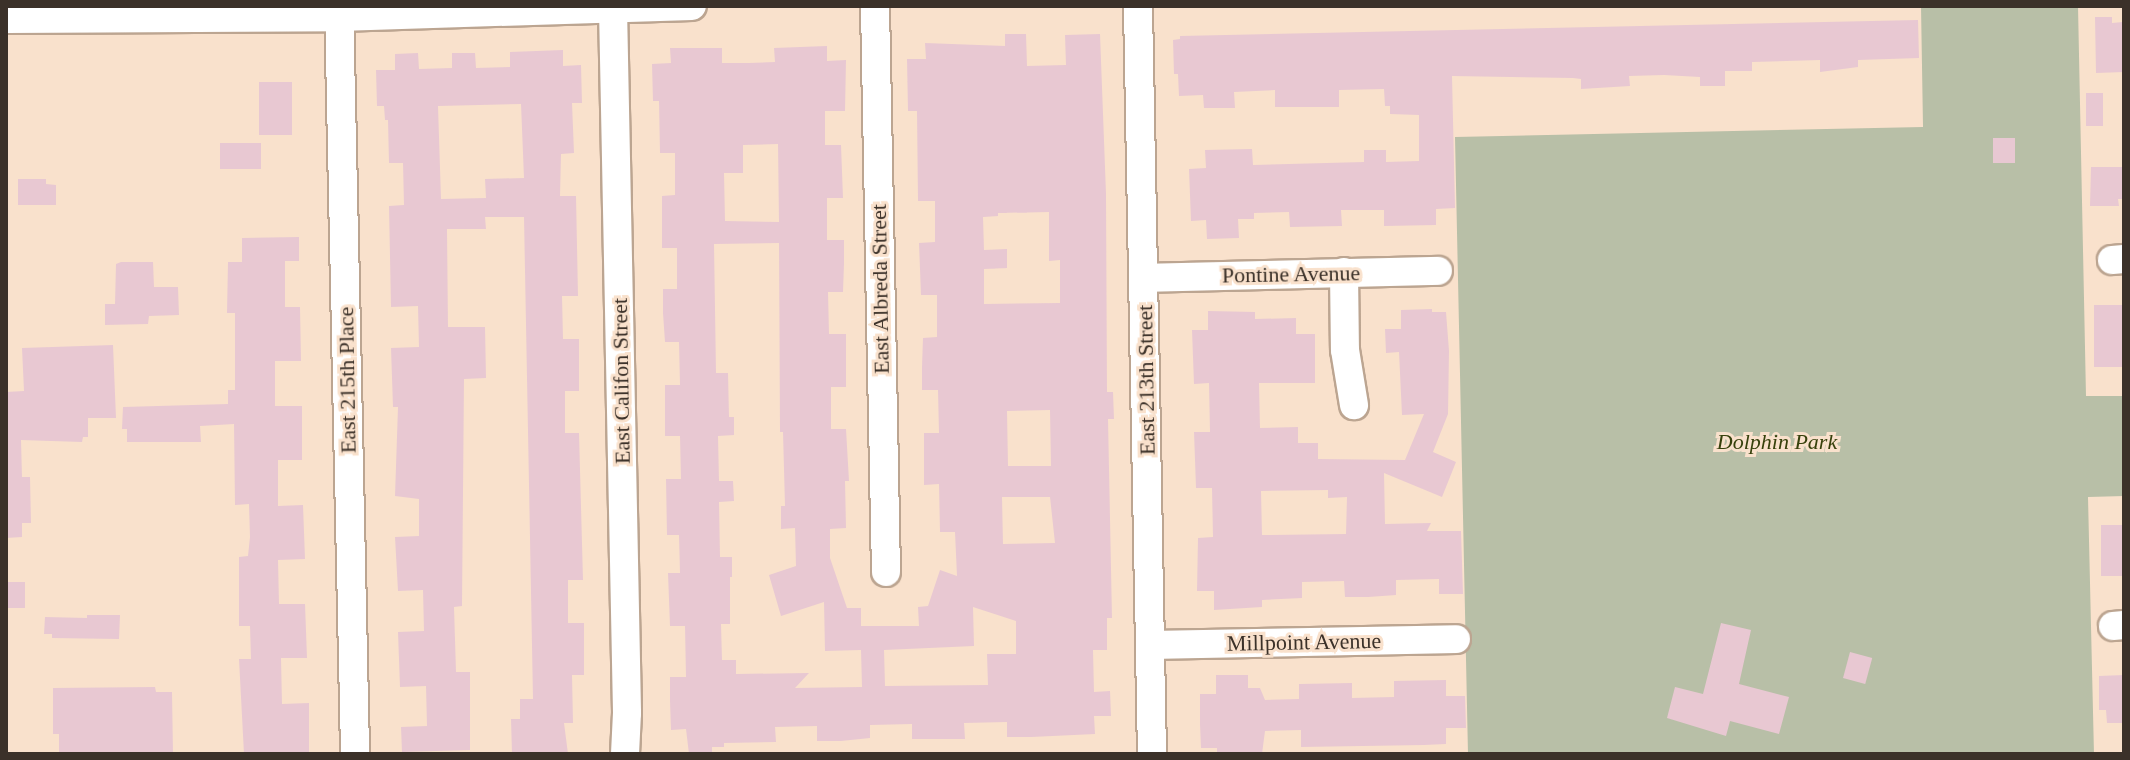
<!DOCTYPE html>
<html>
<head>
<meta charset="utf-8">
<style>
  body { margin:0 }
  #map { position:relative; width:2130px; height:760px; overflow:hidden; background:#f9e1cc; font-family:"Times New Roman",serif }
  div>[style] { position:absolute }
  .green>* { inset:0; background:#b8bfa7 }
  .building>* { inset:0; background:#e8c8d2; transform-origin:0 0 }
  .roads { filter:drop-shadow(2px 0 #bca591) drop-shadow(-2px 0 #bca591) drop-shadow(0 2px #bca591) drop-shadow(0 -2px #bca591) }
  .minor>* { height:28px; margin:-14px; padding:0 14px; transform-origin:14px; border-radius:14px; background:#fff }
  span { translate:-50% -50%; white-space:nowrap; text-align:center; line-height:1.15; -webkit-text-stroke:6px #f9e1cc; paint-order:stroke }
  .street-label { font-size:22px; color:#3b3129 }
  .park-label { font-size:22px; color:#37410c; font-style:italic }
  .frame { position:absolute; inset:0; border:8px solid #3b3129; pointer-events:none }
</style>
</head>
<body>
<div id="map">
  <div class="green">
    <i style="clip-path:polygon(1921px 6px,2078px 6px,2086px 396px,2124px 396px,2124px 496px,2088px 497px,2094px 754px,1468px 754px,1455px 137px,1923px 127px)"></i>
  </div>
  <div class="building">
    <i style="clip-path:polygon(2095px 17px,2112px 17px,2112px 23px,2123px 22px,2124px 72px,2096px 73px)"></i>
    <i style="clip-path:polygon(1918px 20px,1919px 58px,1858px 60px,1858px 67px,1820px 72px,1820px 60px,1752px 62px,1752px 71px,1725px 71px,1725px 86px,1700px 86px,1700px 77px,1664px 75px,1629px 76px,1630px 86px,1581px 89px,1581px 79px,1573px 78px,1452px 76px,1455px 208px,1436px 209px,1436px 225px,1384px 226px,1384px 210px,1341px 210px,1342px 226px,1290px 227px,1289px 212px,1254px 213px,1254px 219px,1238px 219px,1239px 238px,1207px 239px,1206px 220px,1191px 221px,1189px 169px,1206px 168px,1205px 150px,1252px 149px,1253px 165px,1364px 162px,1364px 150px,1386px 150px,1386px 162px,1419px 161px,1419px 115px,1390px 114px,1390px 106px,1385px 106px,1384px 89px,1339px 90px,1339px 107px,1275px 107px,1275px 90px,1234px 92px,1235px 108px,1204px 108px,1203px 95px,1179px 96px,1178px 74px,1174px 74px,1173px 40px,1180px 39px,1180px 36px)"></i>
    <i style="clip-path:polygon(evenodd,1005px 34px,1026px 34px,1027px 66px,1066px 65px,1065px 35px,1100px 34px,1106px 194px,1107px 392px,1113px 392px,1114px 419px,1108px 419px,1112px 618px,1107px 618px,1107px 650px,1093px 650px,1094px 692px,1110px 691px,1111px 716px,1094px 716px,1095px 734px,1031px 737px,1007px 737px,1007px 722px,964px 723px,965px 739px,912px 739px,912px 724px,870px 725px,870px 738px,841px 741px,817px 741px,817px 726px,775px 727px,776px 742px,724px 743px,724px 747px,712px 747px,712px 754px,689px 754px,686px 729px,671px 730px,670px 701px,670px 677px,686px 677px,685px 626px,670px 626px,668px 573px,680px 573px,679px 535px,667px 535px,666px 479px,681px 479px,680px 436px,665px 436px,665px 385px,680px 385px,679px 342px,665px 342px,663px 313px,663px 289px,677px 289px,677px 248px,662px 248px,662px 196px,675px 195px,675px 153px,660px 153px,659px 101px,653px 101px,652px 64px,671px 63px,670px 48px,722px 48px,722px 63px,749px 63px,775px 62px,774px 48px,827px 46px,827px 61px,846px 60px,845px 111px,825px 111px,825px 145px,841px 145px,843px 198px,827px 198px,827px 240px,844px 240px,844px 264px,843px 292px,828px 292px,829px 334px,846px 334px,846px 387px,831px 387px,831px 429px,846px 429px,849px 481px,845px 481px,846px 528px,830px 529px,830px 558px,847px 608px,861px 608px,861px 626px,919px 626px,918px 607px,928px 606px,940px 570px,957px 576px,955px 532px,940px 532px,939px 484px,924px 485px,924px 433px,939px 433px,938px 390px,922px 390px,922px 367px,923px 338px,937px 337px,937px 295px,921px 295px,919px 243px,935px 242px,935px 201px,918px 201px,917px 111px,908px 111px,907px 59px,926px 59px,925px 43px,1005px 46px,1005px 34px,778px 144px,779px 222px,725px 221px,724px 173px,743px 173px,743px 145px,778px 144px,1005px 34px,1049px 212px,1049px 261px,1060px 260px,1060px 303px,984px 304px,984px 269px,1007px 268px,1007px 249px,984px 250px,983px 217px,998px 216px,998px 213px,1049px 212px,1005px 34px,779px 243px,780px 432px,783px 432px,785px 506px,781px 506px,781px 529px,795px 528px,796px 566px,769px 575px,781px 616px,824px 602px,825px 651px,861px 650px,862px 687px,795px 688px,809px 673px,736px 674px,736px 660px,722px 660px,721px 624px,730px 624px,730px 577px,732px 577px,732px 557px,720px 557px,719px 502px,734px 501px,733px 481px,719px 481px,718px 436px,734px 435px,734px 417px,729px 417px,728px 373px,716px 373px,714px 244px,779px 243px,1005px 34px,1050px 410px,1051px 466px,1008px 466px,1007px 411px,1050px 410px,1005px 34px,1002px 497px,1050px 497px,1055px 543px,1003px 544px,1002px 497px,1005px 34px,973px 607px,1016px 621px,1016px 654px,987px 654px,988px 685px,885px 686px,884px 650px,974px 646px,973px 607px)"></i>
    <i style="clip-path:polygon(evenodd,563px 50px,563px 66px,581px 65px,582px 103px,572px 103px,574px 153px,561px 154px,560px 196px,576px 196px,578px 296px,562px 296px,563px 339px,579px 339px,579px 391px,565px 391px,565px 433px,579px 433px,583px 580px,568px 580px,568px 623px,584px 623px,584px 675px,572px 675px,573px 723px,564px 723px,568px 754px,512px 754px,511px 719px,520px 719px,520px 699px,533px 699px,524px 217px,485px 217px,486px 229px,447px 229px,448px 327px,485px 327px,486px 378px,464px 379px,462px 606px,454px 607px,456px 672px,470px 672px,470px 750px,402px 752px,401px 727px,427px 726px,426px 686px,400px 687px,398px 632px,424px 631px,423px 590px,398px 591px,395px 537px,419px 536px,419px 499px,395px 496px,398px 407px,393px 407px,391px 348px,419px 347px,418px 306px,391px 307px,389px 206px,404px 205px,403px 163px,389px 163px,388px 120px,385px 120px,384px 106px,377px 106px,376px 70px,395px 70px,395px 54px,418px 53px,419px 69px,452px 68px,452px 53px,475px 53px,476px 68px,510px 67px,510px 52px,563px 50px,521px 104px,524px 178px,485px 179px,486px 198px,441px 199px,438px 106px,521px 104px)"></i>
    <i style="left:259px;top:82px;width:33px;height:53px"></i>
    <i style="left:2086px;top:93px;width:17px;height:33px"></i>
    <i style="left:1993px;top:138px;width:22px;height:25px"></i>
    <i style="left:261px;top:143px;width:26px;height:41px;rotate:90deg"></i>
    <i style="clip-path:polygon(2091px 167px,2124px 167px,2124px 199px,2118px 199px,2119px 206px,2090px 206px)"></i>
    <i style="clip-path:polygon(18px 179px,46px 179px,46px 184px,56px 185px,56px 205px,18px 205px)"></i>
    <i style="clip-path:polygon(299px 237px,299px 261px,285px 261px,285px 307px,300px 307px,301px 361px,275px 361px,275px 406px,302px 406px,302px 460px,278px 460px,278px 506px,303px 505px,305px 559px,278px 560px,279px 604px,305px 604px,307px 658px,281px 658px,282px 704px,309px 703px,309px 754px,244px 754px,239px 659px,251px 659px,250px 626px,239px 626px,239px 557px,248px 556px,250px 537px,249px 504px,235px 505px,234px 424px,200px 426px,201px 442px,127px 442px,127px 429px,122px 429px,123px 407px,228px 404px,228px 390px,235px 390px,235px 313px,227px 313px,228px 262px,242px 262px,242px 238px)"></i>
    <i style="clip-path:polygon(121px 262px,153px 262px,154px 287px,178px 287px,179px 315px,149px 316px,148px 324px,105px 325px,105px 304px,115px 304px,116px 264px)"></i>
    <i style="left:2094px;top:305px;width:30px;height:62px"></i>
    <i style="clip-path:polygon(evenodd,1432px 309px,1432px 312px,1446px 312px,1449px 351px,1448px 414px,1433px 452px,1456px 462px,1442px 497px,1384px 473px,1385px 524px,1431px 523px,1427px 531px,1461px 531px,1463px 594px,1439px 594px,1439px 579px,1396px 580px,1396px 595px,1368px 597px,1345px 597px,1344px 581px,1302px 582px,1302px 598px,1262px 600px,1262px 607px,1214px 610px,1214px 591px,1197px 591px,1198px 538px,1213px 537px,1212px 488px,1196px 488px,1194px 432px,1210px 432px,1209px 383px,1194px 384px,1192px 330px,1208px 330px,1208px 311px,1255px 312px,1255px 319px,1296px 318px,1296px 334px,1315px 334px,1315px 383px,1259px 383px,1260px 428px,1298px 427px,1298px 443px,1318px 443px,1318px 459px,1405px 460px,1424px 414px,1402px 415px,1399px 352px,1386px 353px,1385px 329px,1401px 329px,1401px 310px,1432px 309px,1328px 490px,1328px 498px,1347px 497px,1346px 534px,1262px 535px,1261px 491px,1328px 490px)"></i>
    <i style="clip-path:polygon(113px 345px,116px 418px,88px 418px,88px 437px,83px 437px,82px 442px,21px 440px,22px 477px,30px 477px,31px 523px,22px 523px,22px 537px,6px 538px,6px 392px,24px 391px,22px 348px)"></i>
    <i style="left:2101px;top:525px;width:22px;height:51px"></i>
    <i style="left:25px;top:582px;width:26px;height:19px;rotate:90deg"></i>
    <i style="clip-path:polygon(87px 615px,120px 615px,119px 639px,52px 638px,52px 634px,44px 634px,45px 617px,87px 618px)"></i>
    <i style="clip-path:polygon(1721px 623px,1751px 630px,1739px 684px,1789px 697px,1779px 734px,1730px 721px,1726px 736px,1667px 718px,1675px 687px,1703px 694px)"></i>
    <i style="left:1850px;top:652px;width:23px;height:27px;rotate:15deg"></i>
    <i style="clip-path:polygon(1216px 675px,1248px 675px,1248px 688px,1260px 688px,1265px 700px,1299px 699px,1299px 684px,1352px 683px,1352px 698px,1394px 697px,1394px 681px,1446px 680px,1446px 696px,1465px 696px,1466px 728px,1446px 728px,1446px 744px,1424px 745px,1301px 747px,1301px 730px,1265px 731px,1262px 754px,1217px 754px,1217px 748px,1201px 748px,1200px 724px,1200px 694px,1216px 694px)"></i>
    <i style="clip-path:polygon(2124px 675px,2124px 723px,2107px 723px,2106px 710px,2099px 710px,2099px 676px)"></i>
    <i style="clip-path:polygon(155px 687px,156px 692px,172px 692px,173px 754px,59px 754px,59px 734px,53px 734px,53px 688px)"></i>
  </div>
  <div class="roads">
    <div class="minor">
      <i style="left:339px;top:6px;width:748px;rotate:88.77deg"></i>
      <i style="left:875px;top:6px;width:566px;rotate:88.89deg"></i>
      <i style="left:1138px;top:6px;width:748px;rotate:88.93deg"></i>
      <i style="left:613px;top:8px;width:705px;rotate:88.86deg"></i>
      <i style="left:627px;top:713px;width:41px;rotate:92.8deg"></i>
      <i style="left:6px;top:19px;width:333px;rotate:-0.3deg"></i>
      <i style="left:339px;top:17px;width:353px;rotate:-1.8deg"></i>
      <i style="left:2112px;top:260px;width:12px;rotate:-5deg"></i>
      <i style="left:1344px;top:272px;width:78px;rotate:89.3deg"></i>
      <i style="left:1345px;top:350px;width:56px;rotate:80.7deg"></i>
      <i style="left:1144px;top:278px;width:294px;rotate:-1.4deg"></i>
      <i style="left:2113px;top:626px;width:11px;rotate:-5deg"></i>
      <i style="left:1151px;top:645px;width:305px;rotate:-1.1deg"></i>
    </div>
  </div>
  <div class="street-label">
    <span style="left:1291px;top:274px;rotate:-1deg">Pontine Avenue</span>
    <span style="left:880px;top:289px;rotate:-91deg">East Albreda Street</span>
    <span style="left:347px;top:380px;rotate:-91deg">East 215th Place</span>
    <span style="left:1146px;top:380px;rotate:-91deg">East 213th Street</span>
    <span style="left:621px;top:381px;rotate:-91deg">East Califon Street</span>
    <span style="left:1304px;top:642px;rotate:-1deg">Millpoint Avenue</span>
  </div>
  <div class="park-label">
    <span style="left:1777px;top:442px">Dolphin Park</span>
  </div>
  <div class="frame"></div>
</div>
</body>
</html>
